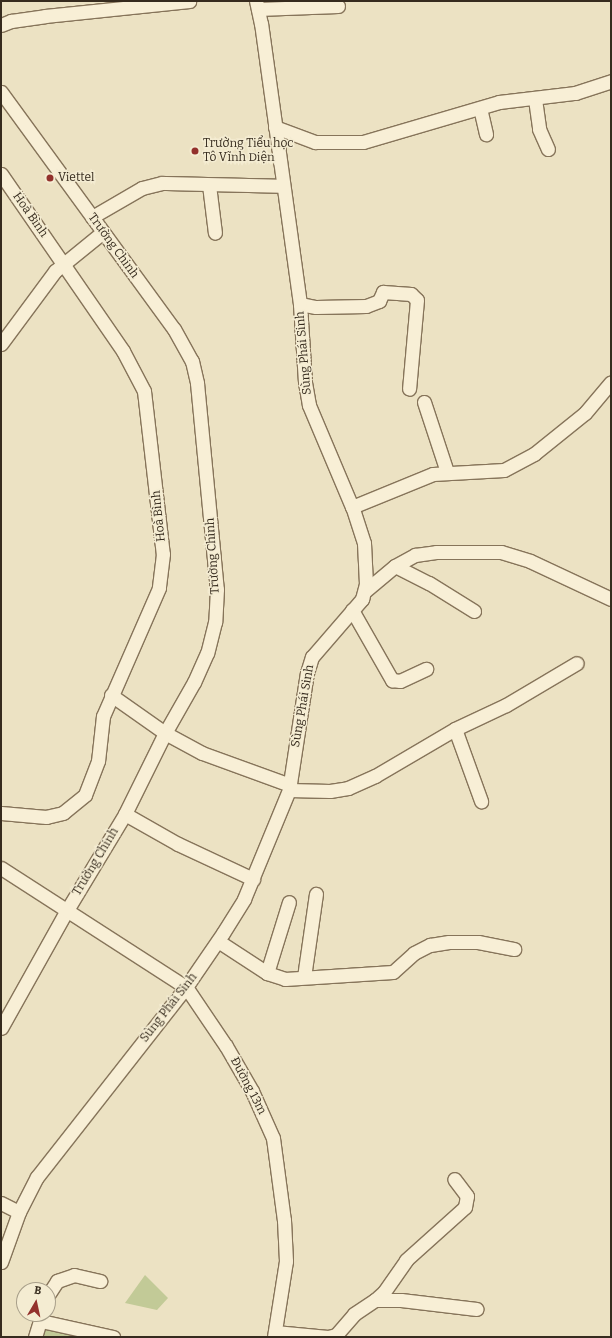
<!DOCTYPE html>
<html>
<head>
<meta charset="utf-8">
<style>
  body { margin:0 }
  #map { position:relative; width:612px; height:1338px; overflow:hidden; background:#ece2c3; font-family:Bitter,serif }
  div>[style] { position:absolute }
  .green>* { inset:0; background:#c2ca97 }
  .roads { filter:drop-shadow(1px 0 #86745a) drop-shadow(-1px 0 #86745a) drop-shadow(0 1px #86745a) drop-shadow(0 -1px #86745a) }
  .minor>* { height:13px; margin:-6.5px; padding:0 6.5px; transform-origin:6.5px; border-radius:6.5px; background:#f8efd6 }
  .dots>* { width:11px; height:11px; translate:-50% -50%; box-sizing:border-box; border:2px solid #f4ecd2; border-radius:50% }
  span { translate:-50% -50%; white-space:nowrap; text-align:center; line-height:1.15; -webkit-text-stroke:3px #f4ecd2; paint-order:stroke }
  .poi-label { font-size:12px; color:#362b1e }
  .left { translate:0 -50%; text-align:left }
  .street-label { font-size:12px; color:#362b1e }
  .frame { position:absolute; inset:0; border:2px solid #362b1e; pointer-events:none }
  .north { position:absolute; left:16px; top:1282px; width:40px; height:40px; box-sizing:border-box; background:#f4ecd2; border:1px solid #a89f8a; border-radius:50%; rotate:9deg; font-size:11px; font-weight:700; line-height:16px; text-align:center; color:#362b1e }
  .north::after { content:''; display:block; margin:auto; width:14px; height:18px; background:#93312c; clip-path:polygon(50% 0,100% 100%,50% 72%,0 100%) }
</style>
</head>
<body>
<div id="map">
  <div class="green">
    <i style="clip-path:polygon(145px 1275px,168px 1298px,157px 1310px,125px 1303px)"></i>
    <i style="clip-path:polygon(45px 1328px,83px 1337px,43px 1336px)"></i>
  </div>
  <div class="roads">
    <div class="minor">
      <i style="left:258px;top:9px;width:80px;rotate:-2.1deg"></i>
      <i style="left:1px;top:25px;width:11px;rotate:-22deg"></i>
      <i style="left:11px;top:21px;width:34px;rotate:-8deg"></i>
      <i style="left:45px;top:16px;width:145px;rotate:-5.9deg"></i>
      <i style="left:1px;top:92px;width:293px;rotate:53.9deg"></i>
      <i style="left:174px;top:329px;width:37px;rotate:61deg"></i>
      <i style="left:192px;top:361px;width:23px;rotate:77deg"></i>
      <i style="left:197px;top:383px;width:207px;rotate:84.5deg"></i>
      <i style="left:217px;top:589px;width:33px;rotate:93deg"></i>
      <i style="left:215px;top:622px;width:32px;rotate:104deg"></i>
      <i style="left:207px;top:653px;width:32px;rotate:114deg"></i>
      <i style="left:194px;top:682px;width:59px;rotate:119.6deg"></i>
      <i style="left:165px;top:733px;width:90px;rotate:116.3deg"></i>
      <i style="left:125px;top:814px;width:112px;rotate:121.1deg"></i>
      <i style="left:67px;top:910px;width:135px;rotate:119.2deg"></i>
      <i style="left:535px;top:99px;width:30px;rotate:82deg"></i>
      <i style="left:539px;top:129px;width:22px;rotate:66deg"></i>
      <i style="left:480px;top:108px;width:27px;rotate:77deg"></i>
      <i style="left:275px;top:127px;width:43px;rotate:20.6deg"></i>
      <i style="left:315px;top:142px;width:48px"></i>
      <i style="left:363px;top:142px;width:142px;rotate:-16.4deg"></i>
      <i style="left:499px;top:102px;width:77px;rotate:-6.8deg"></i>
      <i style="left:575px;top:93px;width:38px;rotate:-18deg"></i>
      <i style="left:1px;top:174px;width:215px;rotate:55.4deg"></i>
      <i style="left:123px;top:351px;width:45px;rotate:62.3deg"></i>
      <i style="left:144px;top:391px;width:164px;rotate:83.4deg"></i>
      <i style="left:163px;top:554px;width:34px;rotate:97deg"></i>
      <i style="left:159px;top:588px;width:140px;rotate:113.6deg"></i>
      <i style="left:103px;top:716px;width:45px;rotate:96.3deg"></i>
      <i style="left:98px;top:761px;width:36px;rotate:111deg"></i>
      <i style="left:85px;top:795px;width:28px;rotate:141deg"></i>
      <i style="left:63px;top:813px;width:17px;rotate:167deg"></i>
      <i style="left:46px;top:817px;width:45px;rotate:-174.9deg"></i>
      <i style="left:209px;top:185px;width:48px;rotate:82.9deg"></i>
      <i style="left:92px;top:217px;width:58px;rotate:-30.1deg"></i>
      <i style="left:142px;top:188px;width:21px;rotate:-14deg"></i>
      <i style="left:162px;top:183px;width:121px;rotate:1.4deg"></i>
      <i style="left:300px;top:304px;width:16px;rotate:11deg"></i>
      <i style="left:316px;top:307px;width:50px;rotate:-1.1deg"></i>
      <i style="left:366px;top:306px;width:14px;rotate:-21deg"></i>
      <i style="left:379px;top:301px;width:10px;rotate:-66deg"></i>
      <i style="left:383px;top:292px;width:28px;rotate:4deg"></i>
      <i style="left:411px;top:294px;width:8px;rotate:45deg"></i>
      <i style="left:417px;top:300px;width:89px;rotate:95.1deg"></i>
      <i style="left:1px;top:344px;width:91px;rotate:-53.5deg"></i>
      <i style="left:55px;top:271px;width:62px;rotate:-39.1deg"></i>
      <i style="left:424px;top:402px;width:74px;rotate:71.8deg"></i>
      <i style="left:352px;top:507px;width:87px;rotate:-22.2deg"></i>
      <i style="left:433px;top:474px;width:71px;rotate:-3.2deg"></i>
      <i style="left:504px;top:470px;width:34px;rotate:-28deg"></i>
      <i style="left:534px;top:454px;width:65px;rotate:-38.8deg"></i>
      <i style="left:585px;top:413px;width:40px;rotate:-50deg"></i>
      <i style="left:395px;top:566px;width:38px;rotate:27deg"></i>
      <i style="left:429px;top:583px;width:53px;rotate:31.9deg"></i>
      <i style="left:365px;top:591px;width:39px;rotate:-40deg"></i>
      <i style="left:395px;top:566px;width:23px;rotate:-29deg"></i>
      <i style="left:415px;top:555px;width:21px;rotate:-8deg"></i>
      <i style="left:436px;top:552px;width:65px"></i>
      <i style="left:501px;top:552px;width:30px;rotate:17deg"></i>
      <i style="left:530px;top:561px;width:89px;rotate:25.1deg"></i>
      <i style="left:352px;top:610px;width:81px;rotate:60.3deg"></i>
      <i style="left:392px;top:680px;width:8px;rotate:7deg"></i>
      <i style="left:400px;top:681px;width:29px;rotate:-25deg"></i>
      <i style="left:111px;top:695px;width:66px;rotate:35.1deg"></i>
      <i style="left:165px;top:733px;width:42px;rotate:28.4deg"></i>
      <i style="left:202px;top:753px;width:94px;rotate:20deg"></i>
      <i style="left:455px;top:729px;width:77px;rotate:70.1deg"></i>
      <i style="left:289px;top:790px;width:41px;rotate:1.4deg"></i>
      <i style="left:330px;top:791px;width:18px;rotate:-9deg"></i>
      <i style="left:348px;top:788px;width:30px;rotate:-24deg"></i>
      <i style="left:375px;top:776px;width:93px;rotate:-30.4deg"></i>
      <i style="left:455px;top:729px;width:56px;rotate:-25.2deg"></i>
      <i style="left:506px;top:705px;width:82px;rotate:-30.6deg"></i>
      <i style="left:125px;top:814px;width:61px;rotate:29.5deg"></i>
      <i style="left:178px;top:844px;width:83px;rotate:25deg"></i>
      <i style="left:1px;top:868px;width:220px;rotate:32.8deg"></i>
      <i style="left:186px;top:987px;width:71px;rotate:55.9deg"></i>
      <i style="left:226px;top:1046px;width:52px;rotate:60deg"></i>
      <i style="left:252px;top:1091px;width:51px;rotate:65.9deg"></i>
      <i style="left:273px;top:1138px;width:83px;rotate:82.4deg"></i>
      <i style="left:284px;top:1220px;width:41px;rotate:87.2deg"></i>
      <i style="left:286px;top:1261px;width:77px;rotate:99deg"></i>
      <i style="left:218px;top:941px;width:59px;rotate:33.1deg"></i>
      <i style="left:267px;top:973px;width:19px;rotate:18deg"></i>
      <i style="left:285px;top:979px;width:108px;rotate:-3.7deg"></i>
      <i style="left:393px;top:972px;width:28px;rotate:-42deg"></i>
      <i style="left:414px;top:953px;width:18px;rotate:-27deg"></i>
      <i style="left:430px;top:945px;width:19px;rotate:-9deg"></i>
      <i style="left:449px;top:942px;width:29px"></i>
      <i style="left:478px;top:942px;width:37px;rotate:11deg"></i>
      <i style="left:267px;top:973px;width:74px;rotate:-72.8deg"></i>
      <i style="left:304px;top:977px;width:84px;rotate:-81.8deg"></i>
      <i style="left:1px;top:1203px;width:20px;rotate:27deg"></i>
      <i style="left:1px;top:1262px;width:53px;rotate:-70.2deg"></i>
      <i style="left:19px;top:1212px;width:39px;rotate:-63deg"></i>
      <i style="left:37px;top:1177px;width:241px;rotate:-51.9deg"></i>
      <i style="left:186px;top:987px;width:65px;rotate:-55.6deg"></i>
      <i style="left:223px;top:933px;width:40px;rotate:-58deg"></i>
      <i style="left:244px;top:899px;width:118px;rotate:-67.6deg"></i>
      <i style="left:289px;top:790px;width:118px;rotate:-81.3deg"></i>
      <i style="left:307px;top:673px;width:17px;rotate:-73deg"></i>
      <i style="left:312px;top:657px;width:77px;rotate:-49.2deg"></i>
      <i style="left:362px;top:599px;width:16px;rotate:-75deg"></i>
      <i style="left:366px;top:584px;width:41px;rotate:-92.8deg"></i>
      <i style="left:364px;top:543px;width:38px;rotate:-108deg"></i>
      <i style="left:352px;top:507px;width:111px;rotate:-112.9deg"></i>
      <i style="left:309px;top:405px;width:23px;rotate:-100deg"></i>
      <i style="left:305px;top:382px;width:78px;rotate:-93.7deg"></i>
      <i style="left:300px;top:304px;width:283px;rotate:-97.9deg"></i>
      <i style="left:261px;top:24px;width:24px;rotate:-102deg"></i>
      <i style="left:48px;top:1295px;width:17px;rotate:-57deg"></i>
      <i style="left:57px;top:1281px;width:18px;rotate:-19deg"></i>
      <i style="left:74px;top:1275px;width:27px;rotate:13deg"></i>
      <i style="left:375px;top:1300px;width:26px"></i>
      <i style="left:401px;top:1300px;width:76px;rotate:6.8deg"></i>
      <i style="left:41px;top:1321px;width:74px;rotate:12.5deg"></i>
      <i style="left:275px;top:1332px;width:53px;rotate:5.4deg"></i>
      <i style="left:328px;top:1337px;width:8px;rotate:-14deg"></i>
      <i style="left:336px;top:1335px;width:28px;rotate:-49deg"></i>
      <i style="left:354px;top:1314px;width:25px;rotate:-34deg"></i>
      <i style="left:375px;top:1300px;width:12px;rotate:-42deg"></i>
      <i style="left:384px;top:1292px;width:39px;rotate:-55deg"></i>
      <i style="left:406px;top:1260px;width:79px;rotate:-41.9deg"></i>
      <i style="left:465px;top:1207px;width:11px;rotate:-80deg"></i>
      <i style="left:467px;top:1196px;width:21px;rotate:-127deg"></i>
      <i style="left:35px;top:1337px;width:24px;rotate:-73deg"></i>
    </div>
  </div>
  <div class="dots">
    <i style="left:195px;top:151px;background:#93312c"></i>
    <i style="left:50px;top:178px;background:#93312c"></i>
  </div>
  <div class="poi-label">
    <span class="left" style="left:203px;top:151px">Trường Tiểu học<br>Tô Vĩnh Diện</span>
    <span class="left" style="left:58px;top:178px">Viettel</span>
  </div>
  <div class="street-label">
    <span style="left:30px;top:215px;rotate:55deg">Hoà Bình</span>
    <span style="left:113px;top:246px;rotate:54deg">Trường Chinh</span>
    <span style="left:304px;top:353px;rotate:-95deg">Sùng Phái Sinh</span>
    <span style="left:159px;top:516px;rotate:-96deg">Hoà Bình</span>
    <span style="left:213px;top:556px;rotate:-94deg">Trường Chinh</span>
    <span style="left:303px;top:706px;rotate:-80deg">Sùng Phái Sinh</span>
    <span style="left:96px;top:862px;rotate:-59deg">Trường Chinh</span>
    <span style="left:169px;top:1008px;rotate:-52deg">Sùng Phái Sinh</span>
    <span style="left:248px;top:1086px;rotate:62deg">Đường 13m</span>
  </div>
  <div class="frame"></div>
  <div class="north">B</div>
</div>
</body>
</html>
